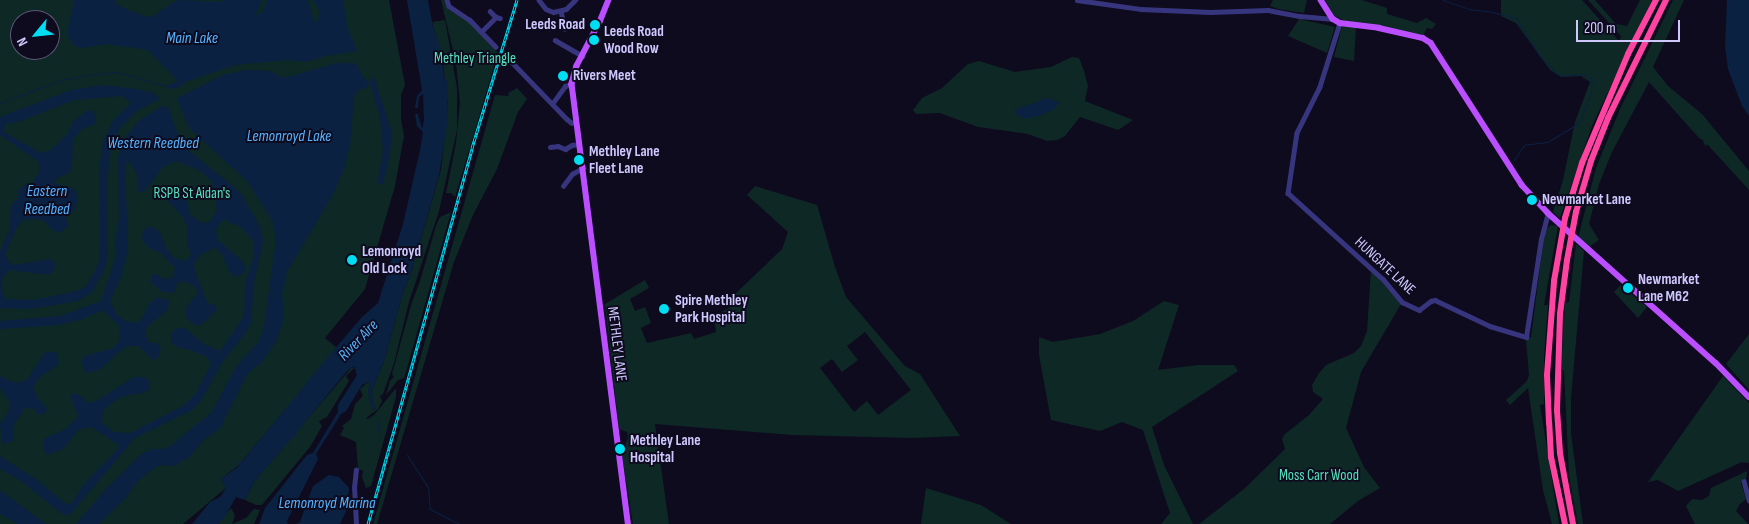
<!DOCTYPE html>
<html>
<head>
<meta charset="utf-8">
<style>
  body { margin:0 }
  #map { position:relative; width:1749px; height:524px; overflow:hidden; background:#0e0b1e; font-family:"Sofia Sans Condensed",sans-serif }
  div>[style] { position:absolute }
  .green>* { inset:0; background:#0e2826 }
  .water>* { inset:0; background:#0b2142 }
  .stream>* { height:1px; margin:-0.5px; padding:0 0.5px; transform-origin:0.5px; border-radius:0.5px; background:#0b2142 }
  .minor>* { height:4.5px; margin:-2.25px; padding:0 2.25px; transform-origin:2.25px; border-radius:2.25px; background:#37357e }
  .major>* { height:5.5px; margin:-2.75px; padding:0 2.75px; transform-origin:2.75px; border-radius:2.75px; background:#bb4fff }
  .highway>* { height:6px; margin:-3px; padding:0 3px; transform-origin:3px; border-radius:3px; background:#ff43a0 }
  .rail>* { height:3px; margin-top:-1.5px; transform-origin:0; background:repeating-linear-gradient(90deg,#0e0b1e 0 4px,#00def3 0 8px); box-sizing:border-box; border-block:1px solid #00def3 }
  .dots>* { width:14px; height:14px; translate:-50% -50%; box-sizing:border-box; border:2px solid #0e0b1e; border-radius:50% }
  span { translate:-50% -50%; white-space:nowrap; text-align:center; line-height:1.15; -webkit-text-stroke:4px #0e0b1e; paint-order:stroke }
  .poi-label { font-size:15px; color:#cec8ff; font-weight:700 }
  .right { translate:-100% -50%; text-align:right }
  .left { translate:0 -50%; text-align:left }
  .park-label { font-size:15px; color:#53e0bb }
  .street-label { font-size:15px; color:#cec8ff }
  .water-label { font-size:16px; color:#56b3ff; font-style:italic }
  .north { position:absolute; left:10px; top:10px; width:50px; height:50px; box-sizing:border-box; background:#0e0b1e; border:1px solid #5b5778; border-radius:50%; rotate:242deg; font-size:14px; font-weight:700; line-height:20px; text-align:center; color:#cec8ff }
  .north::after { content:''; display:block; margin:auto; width:18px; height:22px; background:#00def3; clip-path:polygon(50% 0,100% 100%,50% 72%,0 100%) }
  .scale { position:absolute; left:1576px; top:20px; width:104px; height:22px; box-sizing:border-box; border:2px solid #cec8ff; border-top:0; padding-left:6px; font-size:15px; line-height:18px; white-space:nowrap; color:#cec8ff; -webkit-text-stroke:4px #0e0b1e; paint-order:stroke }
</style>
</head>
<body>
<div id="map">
  <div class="green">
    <i style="clip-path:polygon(evenodd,0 0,389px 0,405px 85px,401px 95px,401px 119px,404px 136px,395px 186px,365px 289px,325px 338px,337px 348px,239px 465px,221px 479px,226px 488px,183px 524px,0 524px,0 0,20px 20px,50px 20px,50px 50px,20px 50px,20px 20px)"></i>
    <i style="clip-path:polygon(441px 0,444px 0,448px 9px,467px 20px,498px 53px,455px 197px,451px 193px,446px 193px,456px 143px,460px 103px,456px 63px)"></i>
    <i style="clip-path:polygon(1273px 0,1307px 0,1304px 13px,1278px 9px,1270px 6px)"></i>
    <i style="clip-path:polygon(1325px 0,1362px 0,1387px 8px,1387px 14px,1417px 23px,1426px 18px,1436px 24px,1432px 29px,1427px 28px,1423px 36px,1345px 21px,1333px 15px)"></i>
    <i style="clip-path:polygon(1501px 0,1582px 0,1619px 41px,1621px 36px,1588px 0,1595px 0,1616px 24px,1627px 26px,1640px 0,1652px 0,1592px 126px,1560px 218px,1553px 212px,1563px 180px,1575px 122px,1590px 82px,1581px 76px,1561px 77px,1550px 70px,1516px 23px,1501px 16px)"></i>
    <i style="clip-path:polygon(1673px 0,1684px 0,1653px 67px,1668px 86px,1702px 114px,1749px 171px,1749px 190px,1707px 144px,1706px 146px,1704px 144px,1703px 140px,1699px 138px,1649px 82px,1612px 152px,1599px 184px,1589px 224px,1599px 240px,1589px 247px,1578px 238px,1596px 168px,1620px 109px)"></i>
    <i style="clip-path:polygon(1299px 19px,1335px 27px,1327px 53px,1288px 36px)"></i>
    <i style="clip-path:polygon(445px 20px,457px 88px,457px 130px,439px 211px,409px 302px,394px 363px,383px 394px,380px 396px,382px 401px,378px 409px,366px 418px,368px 419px,374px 415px,396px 388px,396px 397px,371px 486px,366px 488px,362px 477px,363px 470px,358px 470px,356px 442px,340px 435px,344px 428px,342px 426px,351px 419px,355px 404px,363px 396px,360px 389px,368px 382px,370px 383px,368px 392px,371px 405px,373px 410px,376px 408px,373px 403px,371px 391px,384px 362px,404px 289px,410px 276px,441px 170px,448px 105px,443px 63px,432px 22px)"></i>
    <i style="clip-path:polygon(1342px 26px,1356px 27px,1354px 61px,1334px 57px)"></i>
    <i style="clip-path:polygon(1072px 57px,1079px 58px,1084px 71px,1088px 86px,1085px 101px,1133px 120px,1118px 130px,1080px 117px,1065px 136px,1057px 140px,1047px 141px,1028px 134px,978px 127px,940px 113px,916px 114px,913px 110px,922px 98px,942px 88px,968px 64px,979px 61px,1015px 72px,1051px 67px)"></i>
    <i style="clip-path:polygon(517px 88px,527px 99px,518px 112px,497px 169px,473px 215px,454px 262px,377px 524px,373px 524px,495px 95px,509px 96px,508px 93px)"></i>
    <i style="clip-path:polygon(evenodd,755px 186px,817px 205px,835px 267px,846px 297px,905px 366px,920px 374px,960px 436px,912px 438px,793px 435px,655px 424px,669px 524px,633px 524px,622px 455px,628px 437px,627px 432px,619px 429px,605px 304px,645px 280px,649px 288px,630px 299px,635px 311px,645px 307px,651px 323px,641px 328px,647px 343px,691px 333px,694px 339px,716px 332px,714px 316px,731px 307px,733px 296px,782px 249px,788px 232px,747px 195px,755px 186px,865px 332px,911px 390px,878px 415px,867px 401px,854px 412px,820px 368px,832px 359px,842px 372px,858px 360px,847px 346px,865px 332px)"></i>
    <i style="clip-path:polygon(451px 212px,406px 372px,404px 378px,398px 380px,386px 395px,390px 381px,394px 377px,392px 374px,411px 305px,420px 281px,436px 226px,440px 217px)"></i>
    <i style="clip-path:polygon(1551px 225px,1558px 226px,1544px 305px,1548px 305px,1544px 357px,1544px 404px,1540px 405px,1559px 524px,1552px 524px,1543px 490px,1528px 388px,1510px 405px,1506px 400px,1527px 381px,1529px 375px,1526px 340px,1531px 337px,1545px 229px)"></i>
    <i style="clip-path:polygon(1576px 244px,1584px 251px,1571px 398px,1571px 433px,1583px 524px,1578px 524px,1569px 476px,1564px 371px,1561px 369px,1565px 303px,1569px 302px)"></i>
    <i style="clip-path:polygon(1371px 270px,1401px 304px,1361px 372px,1346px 428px,1364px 467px,1380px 488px,1358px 501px,1330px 524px,1199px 524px,1244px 489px,1285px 449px,1282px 439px,1285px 434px,1309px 415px,1323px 399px,1313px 392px,1312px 385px,1319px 373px,1326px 365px,1354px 353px,1361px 346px,1367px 331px)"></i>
    <i style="clip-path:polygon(1621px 285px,1647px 307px,1638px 318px,1614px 292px)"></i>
    <i style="clip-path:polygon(1164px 301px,1179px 305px,1158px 370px,1198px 365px,1234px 365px,1238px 371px,1152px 427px,1164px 465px,1193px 524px,1161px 524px,1170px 513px,1143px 430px,1122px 422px,1100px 431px,1051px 420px,1039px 355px,1039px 337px,1053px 342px,1100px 334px,1133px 321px)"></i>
    <i style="clip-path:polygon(1749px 334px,1749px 390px,1726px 364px)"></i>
    <i style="clip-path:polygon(352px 367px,354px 368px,346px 376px,349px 381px,327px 417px,319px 421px,322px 426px,310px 447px,262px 505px,256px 505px,245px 500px,255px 480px)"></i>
    <i style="clip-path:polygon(1723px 376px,1749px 403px,1749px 463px,1742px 462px,1678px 491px,1658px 480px,1648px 482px)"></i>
    <i style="clip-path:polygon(1747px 471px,1746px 480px,1743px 479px,1741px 483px,1746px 499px,1739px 505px,1736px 511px,1748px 524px,1695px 524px,1686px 506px,1692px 499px,1702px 500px,1709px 496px,1711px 488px)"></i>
    <i style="clip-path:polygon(926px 488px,981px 505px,1011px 524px,921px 524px)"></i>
    <i style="clip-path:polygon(231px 508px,235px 515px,232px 524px,246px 518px,254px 509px,260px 510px,254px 524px,218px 524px)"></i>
  </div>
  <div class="water">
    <i style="clip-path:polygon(74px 0,116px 0,115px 3px,126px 9px,147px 17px,153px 16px,177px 0,220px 2px,224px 0,262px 0,256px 14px,258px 15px,262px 13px,267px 0,308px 0,314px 21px,317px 22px,320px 12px,313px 0,343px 0,347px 26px,357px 51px,325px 56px,306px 62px,288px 60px,235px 65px,185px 82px,180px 87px,168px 89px,167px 86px,178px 81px,148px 50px,107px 44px,81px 48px,73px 45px,68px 36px,68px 29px)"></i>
    <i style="clip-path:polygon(407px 0,428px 0,433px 27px,440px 47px,445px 81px,447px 81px,448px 117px,439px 176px,410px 276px,404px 289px,384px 362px,371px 391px,373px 403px,376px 408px,373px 410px,371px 405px,368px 392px,370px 383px,368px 382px,362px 385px,346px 411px,341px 414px,316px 454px,318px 459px,287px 521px,288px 524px,259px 524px,265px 508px,307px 455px,313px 453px,338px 412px,338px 405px,357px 375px,354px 366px,347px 371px,296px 433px,297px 436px,293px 437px,258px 477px,259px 480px,255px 480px,245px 500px,236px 497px,224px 518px,218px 524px,192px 524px,210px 502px,220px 497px,226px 488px,221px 479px,239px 466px,237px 462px,242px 462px,253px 448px,252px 446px,255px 446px,328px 357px,362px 317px,378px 303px,403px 224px,420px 150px,423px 132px,417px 126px,415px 114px,418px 114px,422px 129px,424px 121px,423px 94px,419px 97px,418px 108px,415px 108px,417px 96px,422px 90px)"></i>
    <i style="clip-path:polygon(1727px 0,1749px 0,1749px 116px,1742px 106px,1728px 69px,1725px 47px)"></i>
    <i style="clip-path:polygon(337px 63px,352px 63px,357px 65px,366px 81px,371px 81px,373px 76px,374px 77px,392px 132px,390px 154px,383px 184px,377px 184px,383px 151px,380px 117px,370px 84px,367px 84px,367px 88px,358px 90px,354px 98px,350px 145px,344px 169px,332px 196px,287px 272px,282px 294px,284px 317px,277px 340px,262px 362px,248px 373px,220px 428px,204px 440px,188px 458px,174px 466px,161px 465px,151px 470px,136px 483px,126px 498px,99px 524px,76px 524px,105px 490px,140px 455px,152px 449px,163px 449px,170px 446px,211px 413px,237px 365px,259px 341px,264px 327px,276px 240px,273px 222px,247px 181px,189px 128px,177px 98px,223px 75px,246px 70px,270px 71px,282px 77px,288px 77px)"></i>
    <i style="clip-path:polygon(evenodd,104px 85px,137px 89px,154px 93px,159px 99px,137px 111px,119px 129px,111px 147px,107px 184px,108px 257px,104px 271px,92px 292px,78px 301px,30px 309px,0 308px,0 251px,9px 232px,11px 205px,17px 199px,18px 191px,24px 185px,32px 185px,40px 170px,38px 161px,0 135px,0 117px,71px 90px,104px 85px,123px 96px,131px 103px,112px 122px,103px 141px,99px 169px,100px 241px,99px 262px,93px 274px,86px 287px,73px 292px,33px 300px,6px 299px,1px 289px,3px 277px,10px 270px,49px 275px,55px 268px,55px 263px,50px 259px,13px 265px,8px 261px,5px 254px,16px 229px,23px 220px,37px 219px,46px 222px,50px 228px,59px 233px,69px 226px,66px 217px,75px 209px,78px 196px,73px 188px,56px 184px,55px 179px,69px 173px,72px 166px,73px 140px,82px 129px,95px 124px,96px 117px,93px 111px,87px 110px,73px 122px,68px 133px,51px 150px,41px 153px,4px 132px,5px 124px,21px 121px,74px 100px,123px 96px)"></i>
    <i style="clip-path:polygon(1048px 98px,1060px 103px,1051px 111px,1038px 116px,1026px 119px,1017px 115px,1014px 110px)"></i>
    <i style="clip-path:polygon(162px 106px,168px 107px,179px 137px,187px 149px,233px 186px,242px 195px,261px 229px,263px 242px,254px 282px,251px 323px,245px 334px,223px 361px,201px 401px,192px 410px,135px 438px,69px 516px,61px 513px,21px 481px,0 469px,0 456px,36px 479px,66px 504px,72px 503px,83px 485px,116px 451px,119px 445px,91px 427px,79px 429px,63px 449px,47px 455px,43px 448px,44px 439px,66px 429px,78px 416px,70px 396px,75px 393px,84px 398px,86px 403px,94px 402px,134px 377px,144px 377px,149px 381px,150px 389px,143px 393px,123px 396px,113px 402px,103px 411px,101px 422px,113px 432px,130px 433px,183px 406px,196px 393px,211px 364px,207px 357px,188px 349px,179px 348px,171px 342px,171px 334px,175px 329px,185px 328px,204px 344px,220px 351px,244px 316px,245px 283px,254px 255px,254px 242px,240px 226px,230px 223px,226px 219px,220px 223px,216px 230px,217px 239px,243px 262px,246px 269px,243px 274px,236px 277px,230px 273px,222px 254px,215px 248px,201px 254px,194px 264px,196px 274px,206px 300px,209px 304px,215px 305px,217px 309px,207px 320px,198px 326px,190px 322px,185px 314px,186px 308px,197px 294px,197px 289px,191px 284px,183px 281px,177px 283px,176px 290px,171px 293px,161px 291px,150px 282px,152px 275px,157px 274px,163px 279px,172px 278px,175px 268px,161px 253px,149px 248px,142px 240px,143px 231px,148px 227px,155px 228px,160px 233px,166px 248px,174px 258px,186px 261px,191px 255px,187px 244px,188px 228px,182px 216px,164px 197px,165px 191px,170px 186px,178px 188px,188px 203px,189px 214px,203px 223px,210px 222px,217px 210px,212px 181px,200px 171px,177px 161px,163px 167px,145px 191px,138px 192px,138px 175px,127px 159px,125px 181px,128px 226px,127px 254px,121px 277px,110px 301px,116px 313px,125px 321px,139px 323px,150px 303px,157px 297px,170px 301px,167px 310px,145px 329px,145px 334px,149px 342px,159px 344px,161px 348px,158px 358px,153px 360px,139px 346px,130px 346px,125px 347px,99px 370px,86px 373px,81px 363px,84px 356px,114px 348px,119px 341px,119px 326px,103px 310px,80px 320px,58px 325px,0 329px,0 321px,60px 316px,101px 301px,116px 256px,115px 241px,119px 218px,118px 157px,126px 136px,140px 120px)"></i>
    <i style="clip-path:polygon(45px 352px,56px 352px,59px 364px,40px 377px,33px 388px,38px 399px,47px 409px,45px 413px,38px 415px,35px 409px,25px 408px,13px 426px,14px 441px,2px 444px,0 424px,10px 409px,10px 402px,0 388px,0 376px,16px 383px,27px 380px)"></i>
    <i style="clip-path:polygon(329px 475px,339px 477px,349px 488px,347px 509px,340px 524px,296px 524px,300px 522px,313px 486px)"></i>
    <i style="clip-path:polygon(0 491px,4px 493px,46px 524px,18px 524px,0 514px)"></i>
  </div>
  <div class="stream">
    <i style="left:1443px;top:0;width:28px;rotate:19deg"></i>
    <i style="left:1469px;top:9px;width:23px;rotate:7deg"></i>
    <i style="left:1492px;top:12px;width:25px;rotate:14deg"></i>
    <i style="left:1516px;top:18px;width:44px;rotate:58.1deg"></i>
    <i style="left:1539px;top:55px;width:25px;rotate:47deg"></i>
    <i style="left:1556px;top:73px;width:6px;rotate:31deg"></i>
    <i style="left:1561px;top:76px;width:20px;rotate:-6deg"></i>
    <i style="left:1581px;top:74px;width:12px;rotate:20deg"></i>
    <i style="left:1592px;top:78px;width:14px;rotate:94deg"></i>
    <i style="left:1591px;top:92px;width:30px;rotate:111deg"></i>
    <i style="left:1580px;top:120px;width:8px;rotate:135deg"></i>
    <i style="left:1574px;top:126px;width:31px;rotate:149deg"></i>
    <i style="left:1547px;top:142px;width:23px;rotate:173deg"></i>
    <i style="left:1524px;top:145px;width:18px;rotate:124deg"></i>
    <i style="left:0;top:103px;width:65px;rotate:-20.7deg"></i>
    <i style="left:61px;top:80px;width:26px;rotate:-11deg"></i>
    <i style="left:87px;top:75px;width:29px;rotate:-6deg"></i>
    <i style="left:116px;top:72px;width:53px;rotate:15.4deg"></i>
    <i style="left:377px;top:417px;width:19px;rotate:84deg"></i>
    <i style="left:407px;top:455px;width:38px;rotate:57deg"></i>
    <i style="left:428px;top:487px;width:22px;rotate:85deg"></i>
    <i style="left:430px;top:509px;width:34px;rotate:27deg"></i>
  </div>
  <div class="minor">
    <i style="left:447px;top:0;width:6px;rotate:72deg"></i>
    <i style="left:449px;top:6px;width:25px;rotate:34deg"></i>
    <i style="left:470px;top:20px;width:37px;rotate:46deg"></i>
    <i style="left:539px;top:0;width:11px;rotate:52deg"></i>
    <i style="left:546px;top:9px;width:8px;rotate:23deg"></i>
    <i style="left:553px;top:12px;width:13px;rotate:-13deg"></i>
    <i style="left:566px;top:9px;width:13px;rotate:-45deg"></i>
    <i style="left:1077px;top:0;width:65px;rotate:8deg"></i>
    <i style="left:1141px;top:9px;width:69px;rotate:2.5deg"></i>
    <i style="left:1210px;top:12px;width:58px;rotate:-2deg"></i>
    <i style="left:1268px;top:10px;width:33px;rotate:11deg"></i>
    <i style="left:1300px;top:16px;width:33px;rotate:5deg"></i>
    <i style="left:490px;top:11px;width:8px;rotate:45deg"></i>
    <i style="left:561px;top:11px;width:18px;rotate:77deg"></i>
    <i style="left:1340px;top:23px;width:67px;rotate:107.4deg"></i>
    <i style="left:1320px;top:87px;width:51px;rotate:116.6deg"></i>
    <i style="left:1297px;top:133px;width:61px;rotate:98.5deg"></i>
    <i style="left:1288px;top:193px;width:128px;rotate:42.2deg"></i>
    <i style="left:1383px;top:279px;width:30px;rotate:50deg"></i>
    <i style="left:1402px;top:302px;width:19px;rotate:25deg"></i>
    <i style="left:1419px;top:310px;width:15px;rotate:-37deg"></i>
    <i style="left:1431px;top:301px;width:4px;rotate:-14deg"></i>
    <i style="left:1435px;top:300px;width:61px;rotate:25.3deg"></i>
    <i style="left:1490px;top:326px;width:38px;rotate:17deg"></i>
    <i style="left:1526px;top:337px;width:99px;rotate:-81.3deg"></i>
    <i style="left:1541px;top:239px;width:27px;rotate:-75deg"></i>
    <i style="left:481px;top:32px;width:21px;rotate:-45deg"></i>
    <i style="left:496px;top:17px;width:4px;rotate:14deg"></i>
    <i style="left:555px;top:40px;width:32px;rotate:30deg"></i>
    <i style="left:508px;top:58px;width:85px;rotate:46deg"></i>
    <i style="left:567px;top:119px;width:6px;rotate:39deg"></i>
    <i style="left:572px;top:123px;width:4px"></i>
    <i style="left:552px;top:104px;width:22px;rotate:-54deg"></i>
    <i style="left:565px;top:86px;width:7px;rotate:-16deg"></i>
    <i style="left:550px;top:147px;width:8px;rotate:-7deg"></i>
    <i style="left:558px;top:146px;width:8px;rotate:23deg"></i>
    <i style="left:565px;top:149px;width:8px;rotate:-30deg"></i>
    <i style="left:572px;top:145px;width:7px;rotate:-8deg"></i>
    <i style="left:563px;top:186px;width:15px;rotate:-53deg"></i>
    <i style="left:572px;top:174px;width:13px;rotate:-29deg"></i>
    <i style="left:1744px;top:481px;width:20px;rotate:75deg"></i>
    <i style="left:356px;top:524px;width:36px;rotate:-93deg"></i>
    <i style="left:354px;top:488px;width:18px;rotate:-84deg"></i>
  </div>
  <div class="major">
    <i style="left:609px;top:0;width:24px;rotate:112deg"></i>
    <i style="left:600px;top:22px;width:50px;rotate:117.6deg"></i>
    <i style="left:577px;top:66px;width:19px;rotate:106deg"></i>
    <i style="left:572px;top:84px;width:444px;rotate:82.7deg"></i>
    <i style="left:1321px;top:0;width:22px;rotate:58deg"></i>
    <i style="left:1333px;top:19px;width:8px;rotate:30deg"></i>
    <i style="left:1340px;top:23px;width:39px;rotate:7deg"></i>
    <i style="left:1379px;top:28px;width:45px;rotate:12.8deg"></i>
    <i style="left:1423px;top:38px;width:9px;rotate:32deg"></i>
    <i style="left:1431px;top:43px;width:169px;rotate:57.3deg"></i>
    <i style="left:1522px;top:185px;width:38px;rotate:47deg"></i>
    <i style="left:1548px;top:213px;width:225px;rotate:41.8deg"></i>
    <i style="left:1716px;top:363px;width:47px;rotate:45.9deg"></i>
  </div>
  <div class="highway">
    <i style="left:1565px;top:524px;width:68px;rotate:-101.8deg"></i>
    <i style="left:1551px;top:457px;width:34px;rotate:-93deg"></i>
    <i style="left:1549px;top:423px;width:48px;rotate:-92.4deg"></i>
    <i style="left:1547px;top:375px;width:94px;rotate:-85.7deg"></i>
    <i style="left:1554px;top:281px;width:64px;rotate:-80.1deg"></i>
    <i style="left:1565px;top:218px;width:58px;rotate:-72.8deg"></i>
    <i style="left:1582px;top:163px;width:118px;rotate:-67.1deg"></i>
    <i style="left:1628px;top:54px;width:61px;rotate:-62.6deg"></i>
    <i style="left:1573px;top:524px;width:72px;rotate:-100.4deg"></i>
    <i style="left:1560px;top:453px;width:43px;rotate:-94deg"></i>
    <i style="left:1557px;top:410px;width:96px;rotate:-88.2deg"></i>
    <i style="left:1560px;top:314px;width:54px;rotate:-82.6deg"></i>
    <i style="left:1567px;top:260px;width:49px;rotate:-79.4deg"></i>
    <i style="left:1576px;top:212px;width:53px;rotate:-73.6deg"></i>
    <i style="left:1591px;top:161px;width:46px;rotate:-68.4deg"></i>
    <i style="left:1608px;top:118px;width:131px;rotate:-63.8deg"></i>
  </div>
  <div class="rail">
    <i style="left:368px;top:524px;width:390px;rotate:-74.5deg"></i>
    <i style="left:472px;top:148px;width:155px;rotate:-73.1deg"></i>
  </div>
  <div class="dots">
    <i style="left:595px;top:25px;background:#00def3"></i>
    <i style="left:594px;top:40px;background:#00def3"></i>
    <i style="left:563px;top:76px;background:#00def3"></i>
    <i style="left:579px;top:160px;background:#00def3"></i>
    <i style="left:1532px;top:200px;background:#00def3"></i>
    <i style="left:352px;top:260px;background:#00def3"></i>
    <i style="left:1628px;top:288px;background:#00def3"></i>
    <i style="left:664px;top:309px;background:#00def3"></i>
    <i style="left:620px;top:449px;background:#00def3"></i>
  </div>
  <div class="poi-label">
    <span class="right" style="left:585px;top:25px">Leeds Road</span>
    <span class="left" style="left:604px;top:40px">Leeds Road<br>Wood Row</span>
    <span class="left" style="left:573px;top:76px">Rivers Meet</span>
    <span class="left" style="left:589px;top:160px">Methley Lane<br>Fleet Lane</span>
    <span class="left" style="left:1542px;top:200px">Newmarket Lane</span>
    <span class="left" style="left:362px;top:260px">Lemonroyd<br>Old Lock</span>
    <span class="left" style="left:1638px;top:288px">Newmarket<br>Lane M62</span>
    <span class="left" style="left:675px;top:309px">Spire Methley<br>Park Hospital</span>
    <span class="left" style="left:630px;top:449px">Methley Lane<br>Hospital</span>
  </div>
  <div class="park-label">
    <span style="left:475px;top:59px">Methley Triangle</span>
    <span style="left:192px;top:194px">RSPB St Aidan's</span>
    <span style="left:1319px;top:476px">Moss Carr Wood</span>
  </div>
  <div class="street-label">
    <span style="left:1385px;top:266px;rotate:43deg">HUNGATE LANE</span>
    <span style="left:617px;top:344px;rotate:83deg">METHLEY LANE</span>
  </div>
  <div class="water-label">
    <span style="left:192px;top:39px">Main Lake</span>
    <span style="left:289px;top:137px">Lemonroyd Lake</span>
    <span style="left:153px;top:144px">Western Reedbed</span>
    <span style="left:47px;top:201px">Eastern<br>Reedbed</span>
    <span style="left:359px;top:341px;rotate:-46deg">River Aire</span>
    <span style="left:327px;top:504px">Lemonroyd Marina</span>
  </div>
  <div class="north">N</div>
  <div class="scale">200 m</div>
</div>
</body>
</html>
